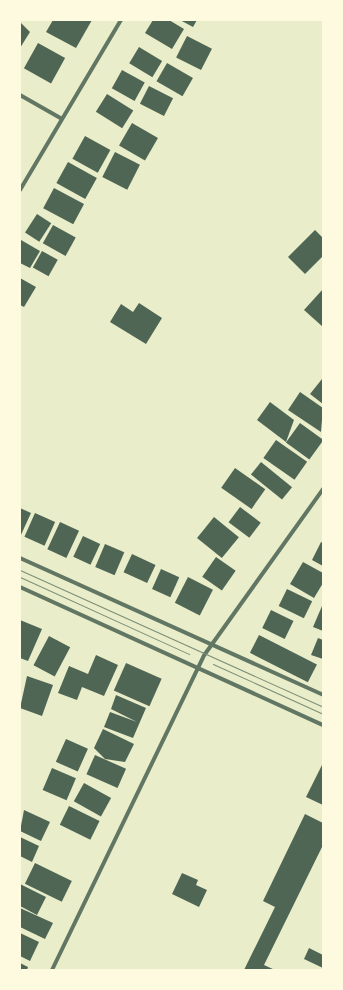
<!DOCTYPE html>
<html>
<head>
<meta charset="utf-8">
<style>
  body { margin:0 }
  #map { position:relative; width:343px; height:990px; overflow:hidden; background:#e9edc9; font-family:Overpass,sans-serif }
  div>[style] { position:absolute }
  .building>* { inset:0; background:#4f6655; transform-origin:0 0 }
  .minor>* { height:4px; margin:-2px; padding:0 2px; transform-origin:2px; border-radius:2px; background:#617663 }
  .tram>* { height:1px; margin:-0.5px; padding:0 0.5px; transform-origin:0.5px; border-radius:0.5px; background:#7c8e77 }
  span { translate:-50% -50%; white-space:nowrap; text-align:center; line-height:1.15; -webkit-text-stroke:3px #fefae0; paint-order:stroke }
  .frame { position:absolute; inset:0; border:21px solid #fefae0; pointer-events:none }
</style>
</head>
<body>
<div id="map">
  <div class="building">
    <i style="clip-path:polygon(53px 20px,92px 20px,76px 48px,46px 32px)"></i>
    <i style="clip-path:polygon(153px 20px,169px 20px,184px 29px,172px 49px,145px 33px)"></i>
    <i style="clip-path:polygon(180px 20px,197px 20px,193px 27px)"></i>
    <i style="clip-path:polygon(20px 22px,30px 32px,20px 48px)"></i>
    <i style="left:187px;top:36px;width:28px;height:24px;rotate:27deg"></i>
    <i style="left:38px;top:43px;width:31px;height:29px;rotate:29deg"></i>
    <i style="left:139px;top:47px;width:27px;height:19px;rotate:31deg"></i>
    <i style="left:167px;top:63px;width:30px;height:21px;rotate:30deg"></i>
    <i style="left:122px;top:70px;width:26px;height:21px;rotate:29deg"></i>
    <i style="left:149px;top:86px;width:27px;height:20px;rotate:27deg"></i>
    <i style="left:107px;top:94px;width:31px;height:21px;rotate:32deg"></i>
    <i style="left:132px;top:123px;width:30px;height:26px;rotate:30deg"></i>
    <i style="left:85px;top:136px;width:29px;height:26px;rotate:29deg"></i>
    <i style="left:115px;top:152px;width:28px;height:28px;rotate:27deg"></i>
    <i style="left:68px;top:162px;width:33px;height:24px;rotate:29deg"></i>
    <i style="left:54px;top:188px;width:34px;height:23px;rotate:28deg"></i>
    <i style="left:37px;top:214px;width:17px;height:22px;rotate:33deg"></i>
    <i style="left:53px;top:225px;width:26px;height:21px;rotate:29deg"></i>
    <i style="clip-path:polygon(315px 230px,323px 238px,323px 256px,305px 274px,288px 257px)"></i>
    <i style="clip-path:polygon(21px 240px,40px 251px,30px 268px,20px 263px)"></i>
    <i style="left:42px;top:251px;width:18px;height:19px;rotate:29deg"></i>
    <i style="clip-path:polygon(20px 278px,36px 287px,24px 307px,20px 305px)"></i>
    <i style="clip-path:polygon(323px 289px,323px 327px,304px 310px)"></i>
    <i style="clip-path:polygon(139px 303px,162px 318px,146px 344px,110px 322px,121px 304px,133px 312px)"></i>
    <i style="clip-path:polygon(322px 379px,323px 380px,323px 404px,310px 394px)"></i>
    <i style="clip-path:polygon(300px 392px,323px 408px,321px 432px,288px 410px)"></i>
    <i style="clip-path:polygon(270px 402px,294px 420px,286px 442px,257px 420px)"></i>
    <i style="left:300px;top:423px;width:29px;height:24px;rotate:36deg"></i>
    <i style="left:276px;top:440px;width:38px;height:22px;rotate:35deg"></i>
    <i style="left:261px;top:462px;width:40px;height:16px;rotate:39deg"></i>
    <i style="left:235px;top:468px;width:37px;height:24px;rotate:35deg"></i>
    <i style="left:240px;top:507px;width:26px;height:19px;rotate:37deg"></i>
    <i style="clip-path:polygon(20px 508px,31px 513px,20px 537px)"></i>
    <i style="left:35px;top:513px;width:22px;height:26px;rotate:24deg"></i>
    <i style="left:214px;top:517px;width:32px;height:27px;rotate:39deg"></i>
    <i style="left:60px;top:522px;width:21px;height:30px;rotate:25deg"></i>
    <i style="left:83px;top:536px;width:19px;height:23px;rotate:25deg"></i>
    <i style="clip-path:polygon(321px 542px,323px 543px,323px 566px,312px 560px)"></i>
    <i style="left:105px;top:544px;width:21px;height:25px;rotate:23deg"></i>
    <i style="left:132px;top:554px;width:26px;height:20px;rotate:25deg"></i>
    <i style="left:216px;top:557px;width:24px;height:24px;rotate:35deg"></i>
    <i style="clip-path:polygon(303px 562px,323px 573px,323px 583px,314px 598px,290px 584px)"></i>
    <i style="left:161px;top:569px;width:20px;height:22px;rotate:24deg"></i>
    <i style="left:188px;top:577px;width:28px;height:29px;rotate:27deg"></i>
    <i style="left:287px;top:589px;width:28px;height:19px;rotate:26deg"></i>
    <i style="clip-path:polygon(322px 606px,323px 607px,323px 631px,313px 627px)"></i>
    <i style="left:271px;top:610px;width:25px;height:20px;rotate:26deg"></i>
    <i style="clip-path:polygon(20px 620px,42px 629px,28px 661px,20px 658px)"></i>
    <i style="left:259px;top:635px;width:65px;height:20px;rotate:27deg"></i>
    <i style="left:49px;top:636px;width:24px;height:33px;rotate:28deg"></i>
    <i style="clip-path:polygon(318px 638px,323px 640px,323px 659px,311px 655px)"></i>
    <i style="clip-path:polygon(96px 655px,118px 665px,104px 696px,82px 687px,77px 700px,58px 693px,69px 666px,88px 674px)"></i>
    <i style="left:126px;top:663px;width:39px;height:30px;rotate:24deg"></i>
    <i style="clip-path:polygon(27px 676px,53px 685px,42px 716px,20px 708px)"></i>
    <i style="clip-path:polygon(116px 695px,146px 708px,133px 738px,104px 727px,110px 712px,137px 722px,111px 709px)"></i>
    <i style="clip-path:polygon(103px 729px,134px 744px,125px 762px,105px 759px,94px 748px)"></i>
    <i style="left:66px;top:739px;width:24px;height:25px;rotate:24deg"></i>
    <i style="left:95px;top:755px;width:34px;height:21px;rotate:24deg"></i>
    <i style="clip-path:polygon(323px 763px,323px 805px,306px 797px)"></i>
    <i style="left:52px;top:768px;width:26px;height:24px;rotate:23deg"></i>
    <i style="left:84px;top:783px;width:31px;height:21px;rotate:29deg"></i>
    <i style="left:69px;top:806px;width:34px;height:21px;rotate:26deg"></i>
    <i style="clip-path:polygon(24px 810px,50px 822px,41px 841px,20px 831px)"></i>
    <i style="clip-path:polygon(305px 814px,323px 823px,323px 845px,264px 965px,275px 970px,244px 970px,275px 907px,263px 901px)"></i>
    <i style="clip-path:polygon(20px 837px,39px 846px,32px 862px,20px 856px)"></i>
    <i style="left:35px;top:863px;width:41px;height:23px;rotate:26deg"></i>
    <i style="clip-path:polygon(182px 873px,198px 880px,196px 885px,207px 890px,199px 907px,172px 894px)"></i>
    <i style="clip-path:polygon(20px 884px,46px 897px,37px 915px,20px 906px)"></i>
    <i style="clip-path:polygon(20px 908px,53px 923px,45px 939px,20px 927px)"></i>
    <i style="clip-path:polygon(20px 933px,39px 942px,30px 961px,20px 956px)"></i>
    <i style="clip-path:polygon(309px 948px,323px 955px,323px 968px,304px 959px)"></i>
    <i style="clip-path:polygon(20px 963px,28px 967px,27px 970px,20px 970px)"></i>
  </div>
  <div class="minor">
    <i style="left:20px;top:95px;width:48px;rotate:29.7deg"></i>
    <i style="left:20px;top:190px;width:198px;rotate:-59.3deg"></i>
    <i style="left:20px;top:558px;width:333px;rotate:24.3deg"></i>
    <i style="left:20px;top:587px;width:333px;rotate:24.5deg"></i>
    <i style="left:52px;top:970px;width:351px;rotate:-64.2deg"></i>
    <i style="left:205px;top:654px;width:203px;rotate:-54.4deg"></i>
  </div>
  <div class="tram">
    <i style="left:20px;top:570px;width:333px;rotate:24.3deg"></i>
    <i style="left:20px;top:577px;width:186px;rotate:24.5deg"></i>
    <i style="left:213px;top:664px;width:121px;rotate:24.4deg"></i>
  </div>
  <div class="frame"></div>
</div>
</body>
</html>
